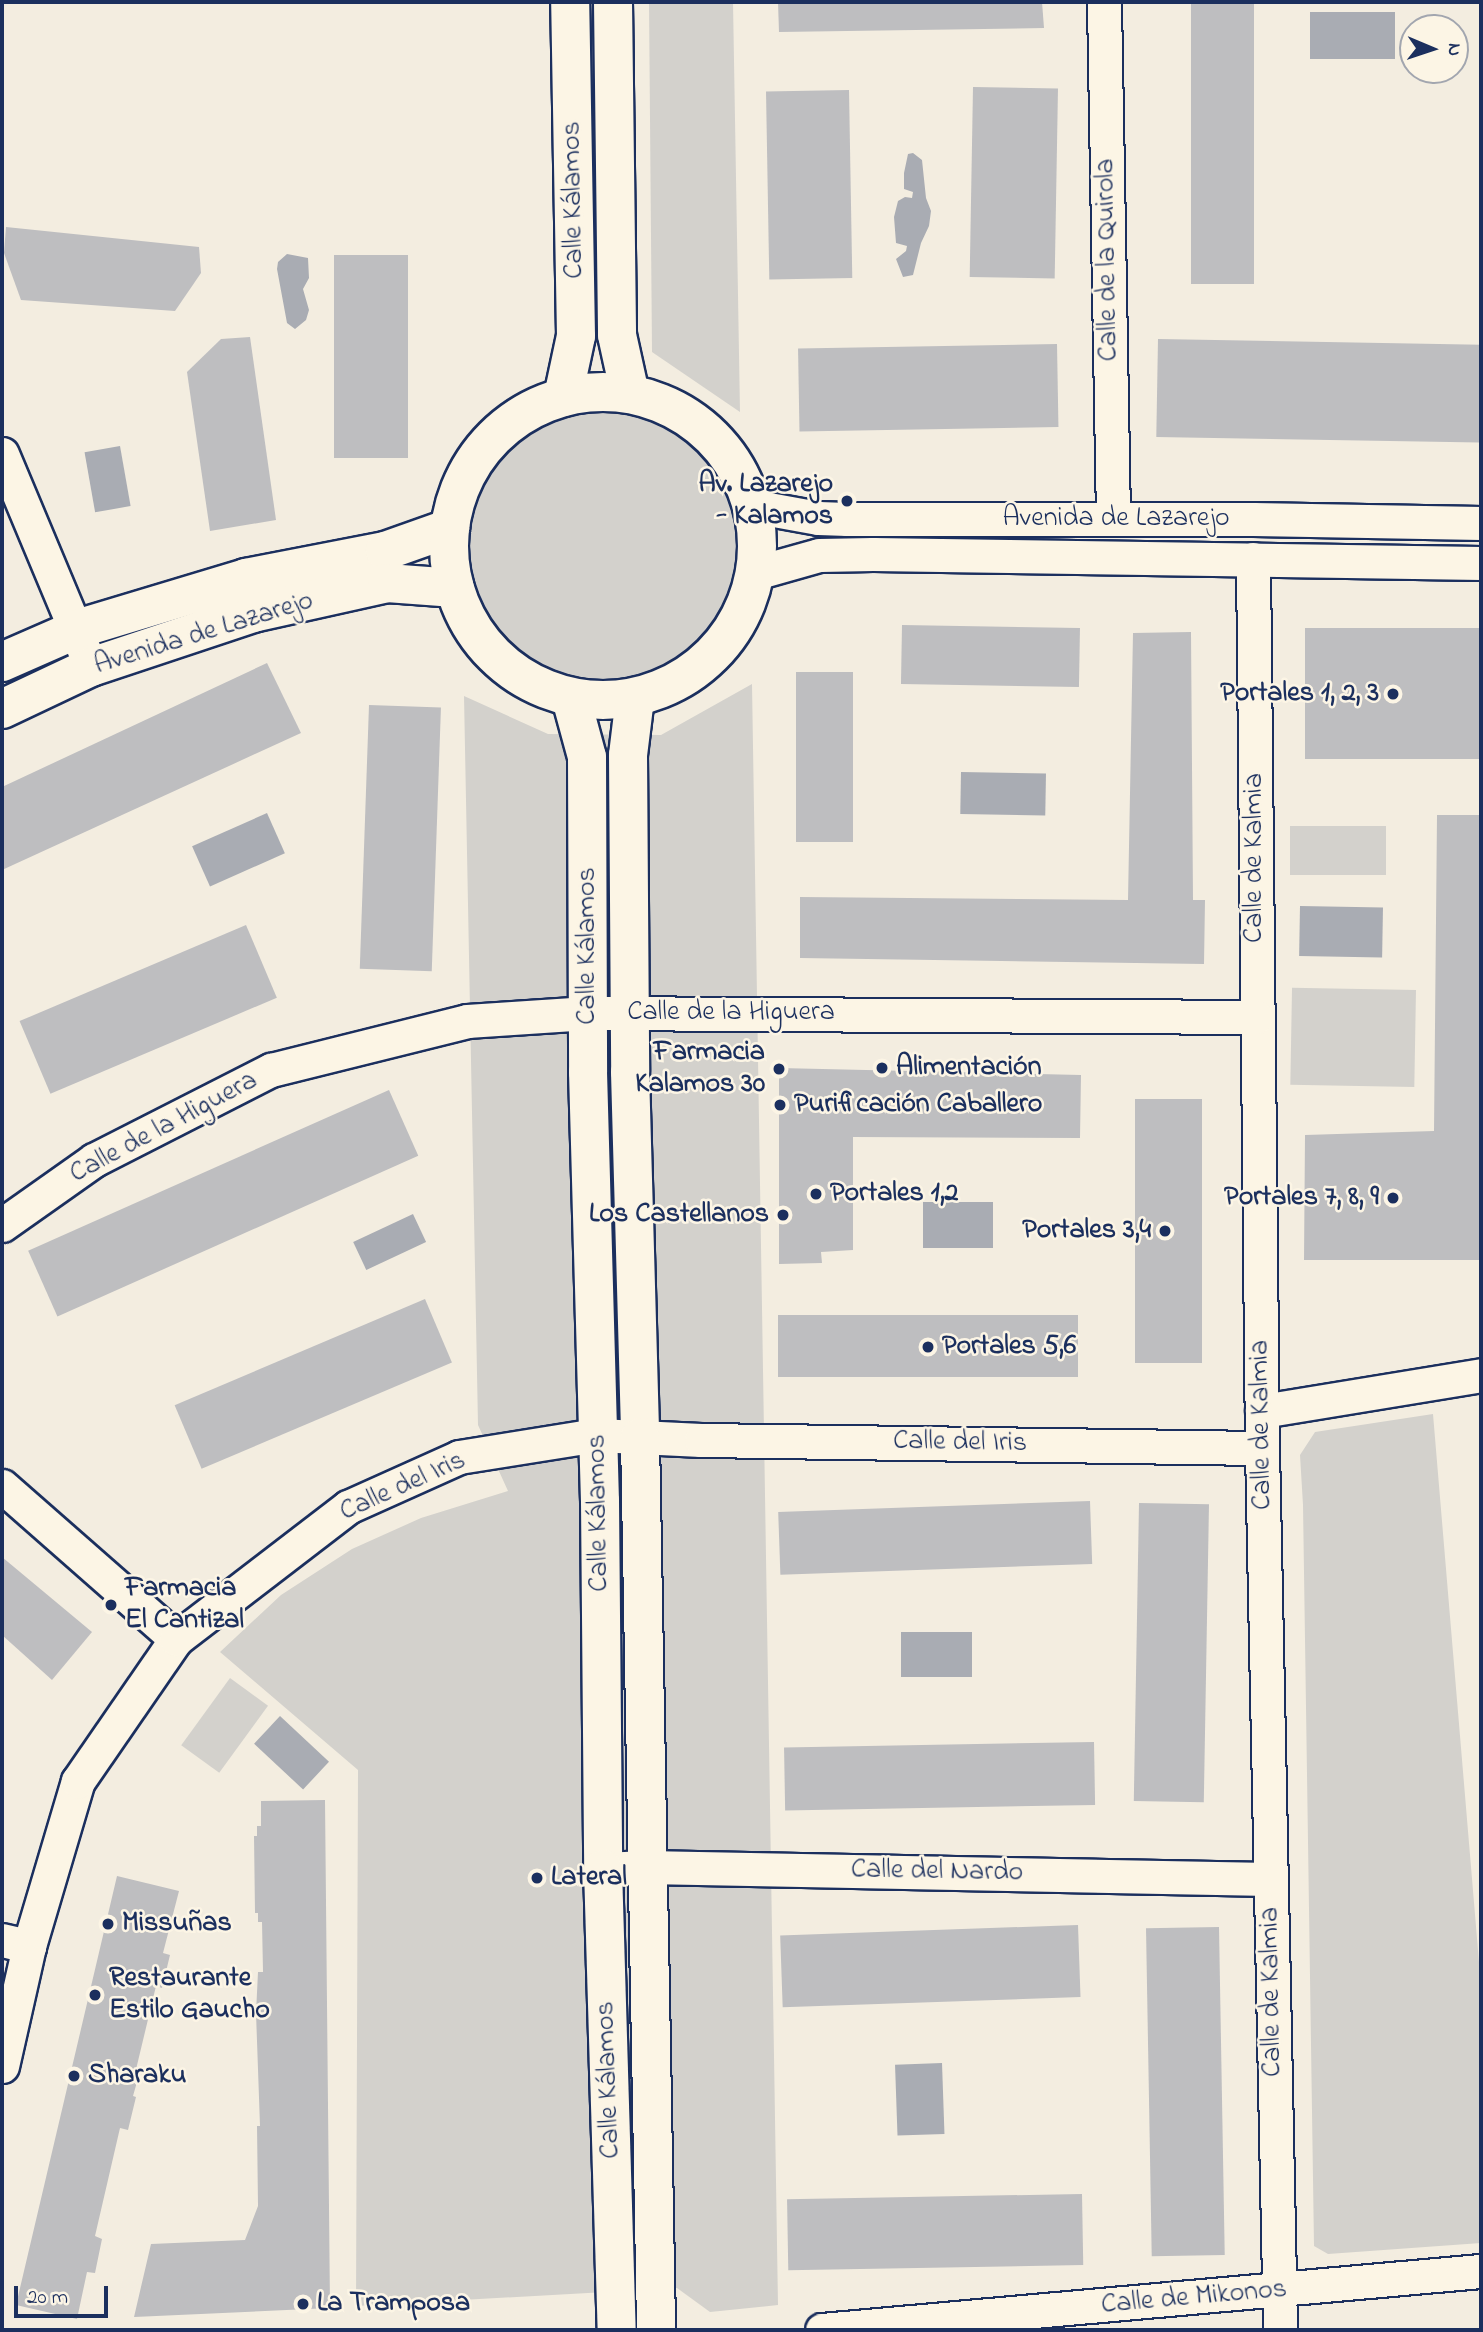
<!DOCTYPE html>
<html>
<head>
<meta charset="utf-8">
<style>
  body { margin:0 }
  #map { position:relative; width:1483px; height:2332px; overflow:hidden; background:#f3ede0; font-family:"Indie Flower",sans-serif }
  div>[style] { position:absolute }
  .green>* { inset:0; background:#d3d1cc; transform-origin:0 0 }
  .round { border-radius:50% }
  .water>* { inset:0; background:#a9acb3; transform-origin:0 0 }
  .building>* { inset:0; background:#bebec0; transform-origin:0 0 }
  .roads { filter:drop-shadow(2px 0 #1b2f5e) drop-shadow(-2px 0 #1b2f5e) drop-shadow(0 2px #1b2f5e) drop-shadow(0 -2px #1b2f5e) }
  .minor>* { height:33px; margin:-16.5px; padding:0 16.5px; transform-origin:16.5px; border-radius:16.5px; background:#fcf5e5 }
  .tertiary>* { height:38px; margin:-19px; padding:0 19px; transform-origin:19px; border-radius:19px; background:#fcf5e5 }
  .secondary>* { height:38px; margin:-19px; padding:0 19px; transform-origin:19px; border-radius:19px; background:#fcf5e5 }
  .secondary>.ring { margin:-19px; padding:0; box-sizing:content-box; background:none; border:38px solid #fcf5e5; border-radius:50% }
  .dots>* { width:19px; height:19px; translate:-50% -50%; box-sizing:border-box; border:4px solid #fcf5e5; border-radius:50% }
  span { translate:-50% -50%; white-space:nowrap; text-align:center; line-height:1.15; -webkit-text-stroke:5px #fcf5e5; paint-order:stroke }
  .street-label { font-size:28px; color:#1b2f5e }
  .poi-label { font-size:28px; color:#1b2f5e; font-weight:700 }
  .right { translate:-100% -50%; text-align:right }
  .left { translate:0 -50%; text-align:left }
  .frame { position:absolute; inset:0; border:4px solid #1b2f5e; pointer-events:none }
  .north { position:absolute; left:1399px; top:14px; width:70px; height:70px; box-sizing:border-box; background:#fcf5e5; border:2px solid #a2a6af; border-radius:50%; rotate:92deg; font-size:19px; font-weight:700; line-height:28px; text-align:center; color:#1b2f5e }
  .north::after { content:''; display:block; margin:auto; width:24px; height:32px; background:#1b2f5e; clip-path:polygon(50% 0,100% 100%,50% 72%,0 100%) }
  .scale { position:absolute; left:14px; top:2286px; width:94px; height:32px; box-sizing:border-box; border:4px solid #1b2f5e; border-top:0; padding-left:9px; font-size:21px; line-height:24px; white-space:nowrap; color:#1b2f5e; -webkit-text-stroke:5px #fcf5e5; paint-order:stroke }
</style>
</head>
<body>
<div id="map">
  <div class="green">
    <i style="clip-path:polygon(649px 2px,733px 2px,740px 412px,652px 352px)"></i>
    <i class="round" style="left:463px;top:406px;width:280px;height:280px"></i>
    <i style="clip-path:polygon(752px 684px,778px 2305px,710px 2312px,677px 2288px,356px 2306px,358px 1770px,220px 1652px,281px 1595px,352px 1549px,421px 1518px,508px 1491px,478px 1425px,464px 696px,548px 734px,661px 735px)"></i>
    <i style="left:1290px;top:826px;width:96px;height:49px"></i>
    <i style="left:1416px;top:990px;width:97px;height:124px;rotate:91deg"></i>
    <i style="clip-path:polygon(1433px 1414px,1481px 1986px,1481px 2243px,1328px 2254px,1314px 2246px,1303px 1505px,1300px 1455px,1315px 1432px)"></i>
    <i style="left:230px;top:1678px;width:47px;height:83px;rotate:36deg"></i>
  </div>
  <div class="water">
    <i style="left:1310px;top:12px;width:85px;height:47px"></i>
    <i style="clip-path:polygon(913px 153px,922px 160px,926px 198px,931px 211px,929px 226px,921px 243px,913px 275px,903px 277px,896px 259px,906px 251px,907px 246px,896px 243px,894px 217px,898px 201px,905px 197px,912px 198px,913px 192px,904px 189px,904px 173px,908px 154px)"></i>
    <i style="clip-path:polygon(287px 254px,308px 258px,309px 278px,303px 289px,309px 310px,306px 320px,295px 329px,287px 323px,277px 269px,278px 262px)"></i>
    <i style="left:120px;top:446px;width:61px;height:36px;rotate:80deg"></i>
    <i style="left:961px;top:772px;width:85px;height:42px;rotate:1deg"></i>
    <i style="left:267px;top:813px;width:44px;height:82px;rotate:66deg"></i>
    <i style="left:1300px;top:906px;width:83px;height:50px;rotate:1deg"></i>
    <i style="left:993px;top:1202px;width:46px;height:70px;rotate:90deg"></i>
    <i style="left:413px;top:1214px;width:31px;height:66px;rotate:65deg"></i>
    <i style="left:972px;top:1632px;width:45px;height:71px;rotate:90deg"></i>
    <i style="left:280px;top:1716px;width:67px;height:38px;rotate:43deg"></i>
    <i style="left:942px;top:2063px;width:71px;height:47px;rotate:88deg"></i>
  </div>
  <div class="building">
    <i style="clip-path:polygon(778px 2px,1042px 2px,1044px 28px,779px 32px)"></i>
    <i style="left:1191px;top:2px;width:63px;height:282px"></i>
    <i style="left:973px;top:87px;width:85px;height:190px;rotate:1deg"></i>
    <i style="left:849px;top:90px;width:188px;height:83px;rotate:89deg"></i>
    <i style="clip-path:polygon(6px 227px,199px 247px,201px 273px,175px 311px,21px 300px,4px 253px)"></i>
    <i style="left:408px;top:255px;width:203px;height:74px;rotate:90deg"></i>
    <i style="clip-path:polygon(250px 337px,276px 520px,210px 531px,187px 372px,221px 339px)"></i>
    <i style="left:1158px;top:339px;width:323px;height:98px;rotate:1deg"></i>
    <i style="left:1057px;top:344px;width:83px;height:259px;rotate:89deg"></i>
    <i style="left:902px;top:625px;width:178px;height:59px;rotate:1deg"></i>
    <i style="left:1481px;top:628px;width:131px;height:176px;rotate:90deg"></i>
    <i style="clip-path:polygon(1191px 632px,1193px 900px,1205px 900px,1204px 964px,800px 958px,800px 897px,1128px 900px,1133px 633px)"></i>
    <i style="clip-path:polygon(267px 663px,301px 733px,2px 870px,2px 787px)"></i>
    <i style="left:853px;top:672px;width:170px;height:57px;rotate:90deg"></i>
    <i style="left:369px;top:705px;width:72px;height:264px;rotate:2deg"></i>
    <i style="clip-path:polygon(1437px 815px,1481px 815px,1481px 1260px,1304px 1260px,1305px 1135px,1434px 1131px)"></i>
    <i style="left:246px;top:925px;width:79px;height:246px;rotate:67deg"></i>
    <i style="clip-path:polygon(779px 1068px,1081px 1075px,1080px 1138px,853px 1137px,853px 1250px,821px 1252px,822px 1263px,779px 1264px)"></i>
    <i style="left:389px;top:1090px;width:72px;height:395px;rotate:66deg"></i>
    <i style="left:1135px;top:1099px;width:67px;height:264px"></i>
    <i style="left:425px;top:1299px;width:69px;height:272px;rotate:67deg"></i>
    <i style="left:778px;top:1315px;width:300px;height:62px"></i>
    <i style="left:1090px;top:1501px;width:63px;height:312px;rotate:88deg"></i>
    <i style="left:1139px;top:1503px;width:70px;height:298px;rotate:1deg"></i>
    <i style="clip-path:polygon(2px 1557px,92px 1632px,52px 1680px,2px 1635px)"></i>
    <i style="left:1094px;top:1742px;width:63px;height:310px;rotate:89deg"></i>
    <i style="clip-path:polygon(325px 1800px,330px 2308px,134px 2317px,151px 2244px,245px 2240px,258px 2206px,257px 2126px,260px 2126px,256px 2013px,258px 1972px,263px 1972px,262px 1922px,258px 1922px,258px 1913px,255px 1913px,254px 1836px,257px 1836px,257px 1826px,261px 1826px,261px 1801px)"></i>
    <i style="clip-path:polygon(117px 1876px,179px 1891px,163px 1953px,170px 1955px,162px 1988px,156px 1986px,133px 2082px,137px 2082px,133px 2096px,136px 2097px,128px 2130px,120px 2128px,95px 2236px,102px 2239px,95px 2273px,87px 2272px,77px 2319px,16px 2305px)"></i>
    <i style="left:1078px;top:1925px;width:72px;height:298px;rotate:88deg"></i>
    <i style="left:1219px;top:1927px;width:328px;height:73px;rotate:89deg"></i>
    <i style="left:1082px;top:2194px;width:71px;height:295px;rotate:89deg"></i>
  </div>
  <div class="roads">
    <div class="minor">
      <i style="left:1104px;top:2px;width:516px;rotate:89deg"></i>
      <i style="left:2px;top:454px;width:231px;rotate:67.3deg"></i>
      <i style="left:752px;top:506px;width:67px;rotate:10.3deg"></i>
      <i style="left:818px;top:518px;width:29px;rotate:2deg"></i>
      <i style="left:847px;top:519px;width:406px"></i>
      <i style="left:1253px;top:519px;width:228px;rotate:1deg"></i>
      <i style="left:1253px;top:559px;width:889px;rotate:89.42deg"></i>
      <i style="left:1262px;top:1448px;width:882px;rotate:88.83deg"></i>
      <i style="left:755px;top:573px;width:66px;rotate:-15.7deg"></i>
      <i style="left:819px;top:555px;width:54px;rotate:-1.1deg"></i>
      <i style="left:873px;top:554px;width:608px;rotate:0.85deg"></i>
      <i style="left:2px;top:1225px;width:113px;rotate:-35.2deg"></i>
      <i style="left:94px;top:1160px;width:199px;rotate:-27deg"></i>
      <i style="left:271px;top:1070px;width:202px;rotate:-14deg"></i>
      <i style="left:467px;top:1021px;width:121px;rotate:-3.8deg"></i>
      <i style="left:588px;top:1013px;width:668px;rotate:0.34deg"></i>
      <i style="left:1262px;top:1411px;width:222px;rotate:-9.3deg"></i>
      <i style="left:2px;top:1486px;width:232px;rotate:41.3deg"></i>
      <i style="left:603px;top:1869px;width:43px;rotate:-2.7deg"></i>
      <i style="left:646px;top:1867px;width:624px;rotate:1.1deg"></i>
      <i style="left:2px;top:1940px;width:28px;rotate:13deg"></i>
      <i style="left:2px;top:2066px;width:123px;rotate:-77.3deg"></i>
      <i style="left:29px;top:1946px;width:172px;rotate:-73.5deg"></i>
      <i style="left:78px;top:1781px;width:173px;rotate:-55.4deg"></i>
      <i style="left:176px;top:1639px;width:217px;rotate:-37.5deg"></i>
      <i style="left:348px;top:1507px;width:122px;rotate:-24.2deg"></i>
      <i style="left:459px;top:1457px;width:140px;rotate:-9.1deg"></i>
      <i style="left:597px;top:1435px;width:104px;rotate:2.8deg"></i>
      <i style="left:701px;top:1440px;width:561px;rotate:0.82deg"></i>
      <i style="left:822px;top:2330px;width:662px;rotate:-5.12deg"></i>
    </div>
    <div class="tertiary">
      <i style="left:2px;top:662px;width:82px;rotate:-23.7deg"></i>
      <i style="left:77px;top:629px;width:177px;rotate:-16.8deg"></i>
      <i style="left:246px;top:578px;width:142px;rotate:-11deg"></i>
      <i style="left:385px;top:551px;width:69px;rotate:-19.5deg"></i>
      <i style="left:2px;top:709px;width:98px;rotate:-25.3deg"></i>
      <i style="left:91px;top:667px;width:171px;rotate:-18.4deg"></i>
      <i style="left:253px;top:613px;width:137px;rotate:-12.6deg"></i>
      <i style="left:387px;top:583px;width:68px;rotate:4.2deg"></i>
    </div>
    <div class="secondary">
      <i style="left:613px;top:2px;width:333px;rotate:89.3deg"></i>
      <i style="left:617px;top:335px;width:60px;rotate:77.6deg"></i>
      <i class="ring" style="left:449px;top:392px;width:270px;height:270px"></i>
      <i style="left:563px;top:397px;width:62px;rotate:-78deg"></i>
      <i style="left:576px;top:336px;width:334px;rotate:-91deg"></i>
      <i style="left:571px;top:698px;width:61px;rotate:74.8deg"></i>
      <i style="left:587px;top:757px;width:315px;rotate:89.8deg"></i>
      <i style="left:588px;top:1072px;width:429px;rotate:88.4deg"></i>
      <i style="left:600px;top:1501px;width:368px;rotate:89.5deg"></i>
      <i style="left:603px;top:1869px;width:461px;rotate:88.3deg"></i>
      <i style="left:635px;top:698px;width:57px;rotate:97deg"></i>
      <i style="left:628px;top:755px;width:317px;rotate:89.6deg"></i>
      <i style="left:630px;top:1072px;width:365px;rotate:88.4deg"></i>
      <i style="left:640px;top:1437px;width:893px;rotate:88.97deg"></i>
    </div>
  </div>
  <div class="dots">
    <i style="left:847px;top:501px;background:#1b2f5e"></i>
    <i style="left:1393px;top:694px;background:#1b2f5e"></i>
    <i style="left:882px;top:1068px;background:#1b2f5e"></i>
    <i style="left:779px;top:1069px;background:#1b2f5e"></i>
    <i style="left:780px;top:1105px;background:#1b2f5e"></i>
    <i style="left:816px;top:1194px;background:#1b2f5e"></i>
    <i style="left:1393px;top:1198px;background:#1b2f5e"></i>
    <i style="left:783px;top:1215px;background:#1b2f5e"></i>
    <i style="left:1165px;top:1231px;background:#1b2f5e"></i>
    <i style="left:928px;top:1347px;background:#1b2f5e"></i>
    <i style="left:111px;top:1605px;background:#1b2f5e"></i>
    <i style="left:537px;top:1878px;background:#1b2f5e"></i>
    <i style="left:108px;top:1924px;background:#1b2f5e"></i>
    <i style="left:95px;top:1995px;background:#1b2f5e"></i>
    <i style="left:74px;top:2076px;background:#1b2f5e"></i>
    <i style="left:303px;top:2304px;background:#1b2f5e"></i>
  </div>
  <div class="street-label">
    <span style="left:574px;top:200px;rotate:-91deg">Calle Kálamos</span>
    <span style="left:1108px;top:260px;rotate:-91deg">Calle de la Quirola</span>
    <span style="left:1116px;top:519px">Avenida de Lazarejo</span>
    <span style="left:204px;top:634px;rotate:-17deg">Avenida de Lazarejo</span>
    <span style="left:1255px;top:858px;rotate:-90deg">Calle de Kalmia</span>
    <span style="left:588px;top:946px;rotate:-90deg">Calle Kálamos</span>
    <span style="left:731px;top:1013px">Calle de la Higuera</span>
    <span style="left:164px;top:1128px;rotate:-28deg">Calle de la Higuera</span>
    <span style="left:1262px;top:1425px;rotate:-91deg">Calle de Kalmia</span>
    <span style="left:960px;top:1443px;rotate:1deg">Calle del Iris</span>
    <span style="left:403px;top:1487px;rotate:-24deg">Calle del Iris</span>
    <span style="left:599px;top:1513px;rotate:-91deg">Calle Kálamos</span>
    <span style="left:937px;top:1872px;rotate:1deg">Calle del Nardo</span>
    <span style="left:1272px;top:1992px;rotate:-91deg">Calle de Kalmia</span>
    <span style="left:609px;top:2080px;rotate:-92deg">Calle Kálamos</span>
    <span style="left:1194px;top:2298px;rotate:-5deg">Calle de Mikonos</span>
  </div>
  <div class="poi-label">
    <span class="right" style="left:833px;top:501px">Av. Lazarejo<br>- Kalamos</span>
    <span class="right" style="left:1379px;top:694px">Portales 1, 2, 3</span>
    <span class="right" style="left:765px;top:1069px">Farmacia<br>Kalamos 30</span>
    <span class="left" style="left:896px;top:1068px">Alimentación</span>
    <span class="left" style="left:794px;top:1105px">Purificación Caballero</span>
    <span class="left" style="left:830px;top:1194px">Portales 1,2</span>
    <span class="right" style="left:1379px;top:1198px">Portales 7, 8, 9</span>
    <span class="right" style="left:769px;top:1215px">Los Castellanos</span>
    <span class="right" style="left:1151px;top:1231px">Portales 3,4</span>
    <span class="left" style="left:942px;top:1347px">Portales 5,6</span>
    <span class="left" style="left:125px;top:1605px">Farmacia<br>El Cantizal</span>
    <span class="left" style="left:551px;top:1878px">Lateral</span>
    <span class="left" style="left:122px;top:1924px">Missuñas</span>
    <span class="left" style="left:109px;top:1995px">Restaurante<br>Estilo Gaucho</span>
    <span class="left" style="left:88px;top:2076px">Sharaku</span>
    <span class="left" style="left:317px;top:2304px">La Tramposa</span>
  </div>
  <div class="frame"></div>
  <div class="north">N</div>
  <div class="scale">20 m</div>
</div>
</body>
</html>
